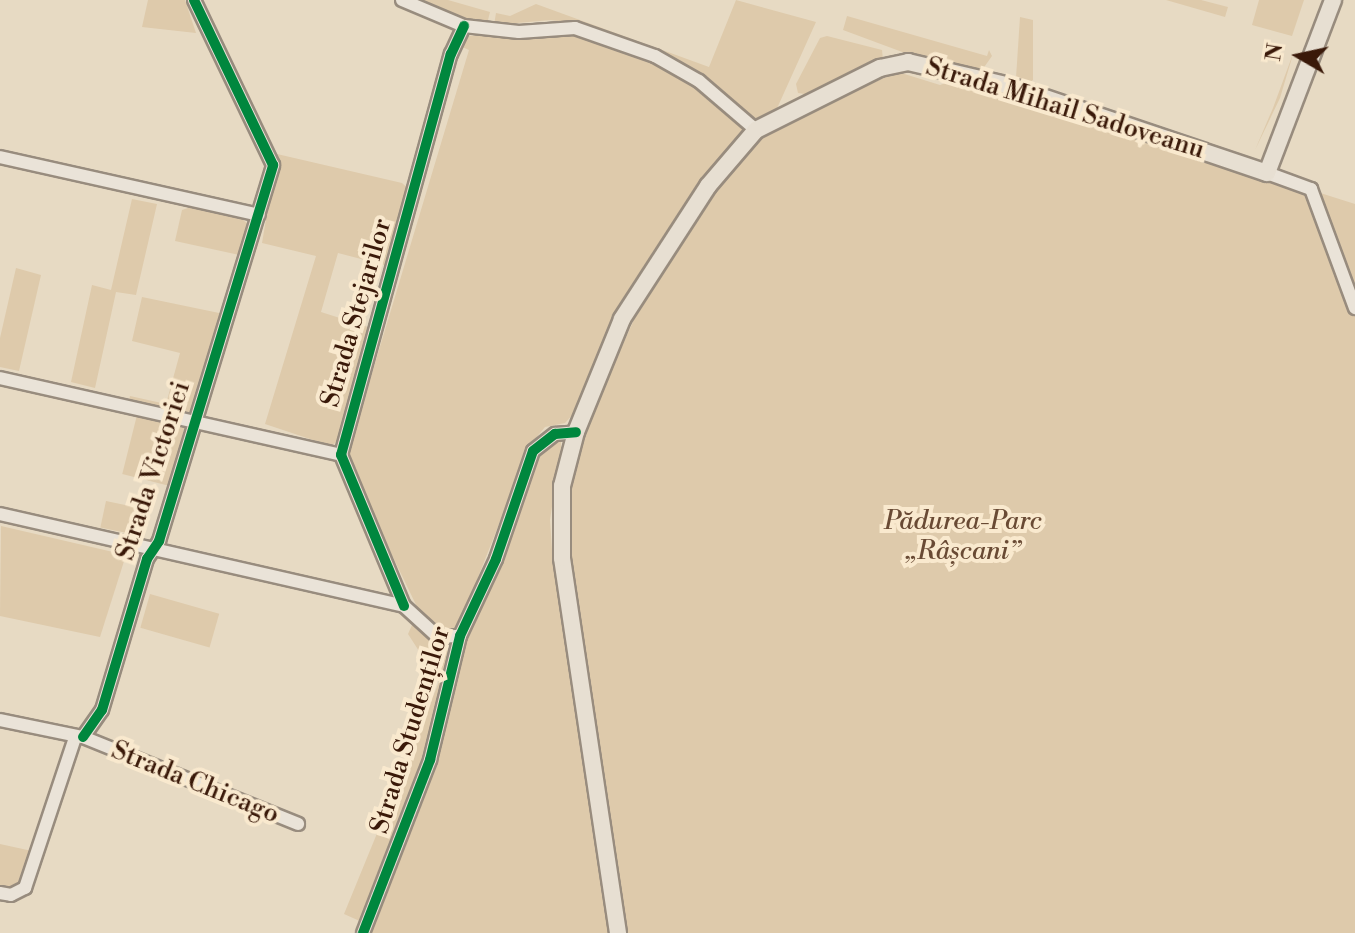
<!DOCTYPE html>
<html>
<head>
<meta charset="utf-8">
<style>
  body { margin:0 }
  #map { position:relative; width:1355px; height:933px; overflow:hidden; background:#e7dac3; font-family:"Libre Bodoni",serif }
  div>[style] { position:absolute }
  .green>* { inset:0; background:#decaab; transform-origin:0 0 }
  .roads { filter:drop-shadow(2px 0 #988c7e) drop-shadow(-2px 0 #988c7e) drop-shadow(0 2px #988c7e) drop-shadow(0 -2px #988c7e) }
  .minor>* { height:12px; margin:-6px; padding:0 6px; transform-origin:6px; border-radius:6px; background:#eae3d8 }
  .major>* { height:16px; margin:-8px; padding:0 8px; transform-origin:8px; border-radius:8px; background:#e7dfd2 }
  .cycleway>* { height:10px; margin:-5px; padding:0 5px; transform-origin:5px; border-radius:5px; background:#00873e }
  span { translate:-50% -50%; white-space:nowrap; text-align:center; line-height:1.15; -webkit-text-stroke:8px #f9e9ce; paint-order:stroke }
  .street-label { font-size:26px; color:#3a1909 }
  .park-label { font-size:26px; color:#694a34; font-style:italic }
  .north { position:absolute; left:1259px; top:16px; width:80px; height:80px; -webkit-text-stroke:6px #f9e9ce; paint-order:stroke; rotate:279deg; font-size:22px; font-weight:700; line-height:32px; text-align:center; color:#3a1909 }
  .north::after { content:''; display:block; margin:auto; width:28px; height:36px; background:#3a1909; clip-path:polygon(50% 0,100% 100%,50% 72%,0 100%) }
</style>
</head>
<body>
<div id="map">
  <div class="green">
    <i style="clip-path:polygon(148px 0,185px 0,196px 33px,142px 27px)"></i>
    <i style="clip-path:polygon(407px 0,448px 0,490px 12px,487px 24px,441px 15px)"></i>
    <i style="clip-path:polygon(736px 0,816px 22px,774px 115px,765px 119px,753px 118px,670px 57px,577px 24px,551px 20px,494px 25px,496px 13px,510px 16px,536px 4px,709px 67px)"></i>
    <i style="clip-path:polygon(1166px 0,1201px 0,1228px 7px,1225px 17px)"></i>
    <i style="clip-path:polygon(1259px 0,1304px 0,1292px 36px,1252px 25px)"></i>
    <i style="clip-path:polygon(847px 16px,987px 56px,989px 50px,992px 56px,980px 73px,913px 56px,843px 30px)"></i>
    <i style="clip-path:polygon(1020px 17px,1033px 20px,1033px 80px,1025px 85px,1016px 78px)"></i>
    <i style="clip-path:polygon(552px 31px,586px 35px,688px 77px,747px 128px,645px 267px,603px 344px,575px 412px,565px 423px,545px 427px,530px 445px,462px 618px,453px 630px,442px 630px,419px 611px,350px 468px,349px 450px,469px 50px,460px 46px,468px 36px)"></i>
    <i style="clip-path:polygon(827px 36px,882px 50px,883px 60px,811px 95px,798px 93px,796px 84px,820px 38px)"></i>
    <i style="clip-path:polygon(1294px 51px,1280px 98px,1255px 150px,1273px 108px)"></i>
    <i style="clip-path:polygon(898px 72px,940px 85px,959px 78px,1355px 204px,1355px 933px,627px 933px,569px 559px,569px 490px,581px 438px,641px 304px,713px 190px,746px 148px,787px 120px)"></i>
    <i style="clip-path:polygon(277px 154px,402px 183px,411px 191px,388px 266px,338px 253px,321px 312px,371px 328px,338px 441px,331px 446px,265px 424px,316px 256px,262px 243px)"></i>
    <i style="clip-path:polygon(132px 199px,157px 204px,136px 295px,116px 292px,95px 388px,71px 382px,92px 285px,111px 290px)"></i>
    <i style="clip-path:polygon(194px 206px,237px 215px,248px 224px,244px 256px,175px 241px,182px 210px)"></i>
    <i style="clip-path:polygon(16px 268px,41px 275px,19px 371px,0 367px,0 338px)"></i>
    <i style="clip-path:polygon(142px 297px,224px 314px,191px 413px,129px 401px,130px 396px,166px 404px,180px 353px,132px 341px)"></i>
    <i style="left:138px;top:411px;width:49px;height:65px;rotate:14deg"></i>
    <i style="clip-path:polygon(550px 442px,561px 442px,561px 447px,550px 520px,553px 565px,610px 933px,367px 933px,466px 636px,536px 457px)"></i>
    <i style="left:106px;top:501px;width:39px;height:27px;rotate:12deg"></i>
    <i style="clip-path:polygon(1px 526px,126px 555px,100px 637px,0 616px)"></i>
    <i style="left:150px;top:594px;width:72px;height:35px;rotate:16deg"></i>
    <i style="clip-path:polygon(412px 625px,451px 653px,418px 782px,362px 922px,344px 914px,439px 682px,408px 634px)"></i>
    <i style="clip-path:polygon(0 844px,32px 851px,16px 890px,0 890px)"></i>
  </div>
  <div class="roads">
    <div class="minor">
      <i style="left:402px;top:0;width:67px;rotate:22.8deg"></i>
      <i style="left:464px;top:26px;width:55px;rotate:6.2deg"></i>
      <i style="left:519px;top:32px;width:56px;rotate:-4.1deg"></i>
      <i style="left:575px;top:28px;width:85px;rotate:19.3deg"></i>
      <i style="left:655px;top:56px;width:51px;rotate:29.6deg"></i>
      <i style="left:699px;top:81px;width:75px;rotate:40.7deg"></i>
      <i style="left:0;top:157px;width:265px;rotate:12.6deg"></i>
      <i style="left:1267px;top:173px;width:47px;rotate:20deg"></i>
      <i style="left:1311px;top:189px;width:127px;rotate:69.7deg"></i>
      <i style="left:0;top:378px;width:350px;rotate:12.7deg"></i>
      <i style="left:0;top:514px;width:414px;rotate:12.8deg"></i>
      <i style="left:404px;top:606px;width:46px;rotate:42.4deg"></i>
      <i style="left:438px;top:637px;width:22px;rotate:-3deg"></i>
      <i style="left:404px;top:606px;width:164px;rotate:-112.6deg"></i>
      <i style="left:341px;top:455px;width:416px;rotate:-74.7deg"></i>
      <i style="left:451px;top:54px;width:31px;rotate:-65deg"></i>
      <i style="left:0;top:720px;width:85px;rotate:11.6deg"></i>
      <i style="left:83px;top:737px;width:232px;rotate:22deg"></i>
      <i style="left:83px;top:737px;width:33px;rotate:-55deg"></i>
      <i style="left:102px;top:710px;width:158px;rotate:-73.4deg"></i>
      <i style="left:147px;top:559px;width:22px;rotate:-56deg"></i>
      <i style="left:159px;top:541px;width:393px;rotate:-73.1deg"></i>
      <i style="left:273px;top:165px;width:183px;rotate:-115.6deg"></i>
      <i style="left:0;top:893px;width:11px;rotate:10deg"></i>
      <i style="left:11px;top:895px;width:16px;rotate:-27deg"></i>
      <i style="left:25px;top:888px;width:158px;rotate:-71.6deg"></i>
      <i style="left:363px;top:933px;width:186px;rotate:-68.8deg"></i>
      <i style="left:430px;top:760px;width:128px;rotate:-76.4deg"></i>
      <i style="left:460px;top:636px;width:85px;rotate:-64.9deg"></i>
      <i style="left:496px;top:559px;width:114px;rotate:-71.1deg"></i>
      <i style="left:533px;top:451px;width:28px;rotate:-38deg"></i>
      <i style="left:555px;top:434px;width:21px;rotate:-5deg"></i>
    </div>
    <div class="major">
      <i style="left:618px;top:933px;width:379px;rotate:-98.5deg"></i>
      <i style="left:562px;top:558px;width:72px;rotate:-90deg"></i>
      <i style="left:562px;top:486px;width:56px;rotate:-75.5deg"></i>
      <i style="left:576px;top:432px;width:122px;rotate:-67.8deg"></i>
      <i style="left:622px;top:319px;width:158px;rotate:-57.1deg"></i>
      <i style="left:708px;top:186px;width:74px;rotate:-49.4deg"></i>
      <i style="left:756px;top:130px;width:139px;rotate:-26.6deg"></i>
      <i style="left:880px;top:68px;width:29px;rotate:-12deg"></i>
      <i style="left:908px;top:62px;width:105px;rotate:13.2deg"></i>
      <i style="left:1010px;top:86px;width:271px;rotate:18.7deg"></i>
      <i style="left:1267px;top:173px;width:185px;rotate:-69.1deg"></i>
    </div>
  </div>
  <div class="cycleway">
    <i style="left:404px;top:606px;width:164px;rotate:-112.6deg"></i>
    <i style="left:341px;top:455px;width:416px;rotate:-74.7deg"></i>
    <i style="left:451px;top:54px;width:31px;rotate:-65deg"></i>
    <i style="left:83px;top:737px;width:33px;rotate:-55deg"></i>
    <i style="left:102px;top:710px;width:158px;rotate:-73.4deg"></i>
    <i style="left:147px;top:559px;width:22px;rotate:-56deg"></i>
    <i style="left:159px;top:541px;width:393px;rotate:-73.1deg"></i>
    <i style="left:273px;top:165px;width:183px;rotate:-115.6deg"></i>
    <i style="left:363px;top:933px;width:186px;rotate:-68.8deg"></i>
    <i style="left:430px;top:760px;width:128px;rotate:-76.4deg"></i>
    <i style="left:460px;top:636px;width:85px;rotate:-64.9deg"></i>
    <i style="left:496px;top:559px;width:114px;rotate:-71.1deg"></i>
    <i style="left:533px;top:451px;width:28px;rotate:-38deg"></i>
    <i style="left:555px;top:434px;width:21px;rotate:-5deg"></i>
  </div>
  <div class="street-label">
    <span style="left:1065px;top:109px;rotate:17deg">Strada Mihail Sadoveanu</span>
    <span style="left:357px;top:313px;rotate:-74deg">Strada Stejarilor</span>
    <span style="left:154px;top:471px;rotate:-72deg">Strada Victoriei</span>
    <span style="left:411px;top:730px;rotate:-73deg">Strada Studenților</span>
    <span style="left:195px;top:783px;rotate:22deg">Strada Chicago</span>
  </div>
  <div class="park-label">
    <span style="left:963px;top:537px">Pădurea-Parc<br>„Râșcani”</span>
  </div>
  <div class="north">N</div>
</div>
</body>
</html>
